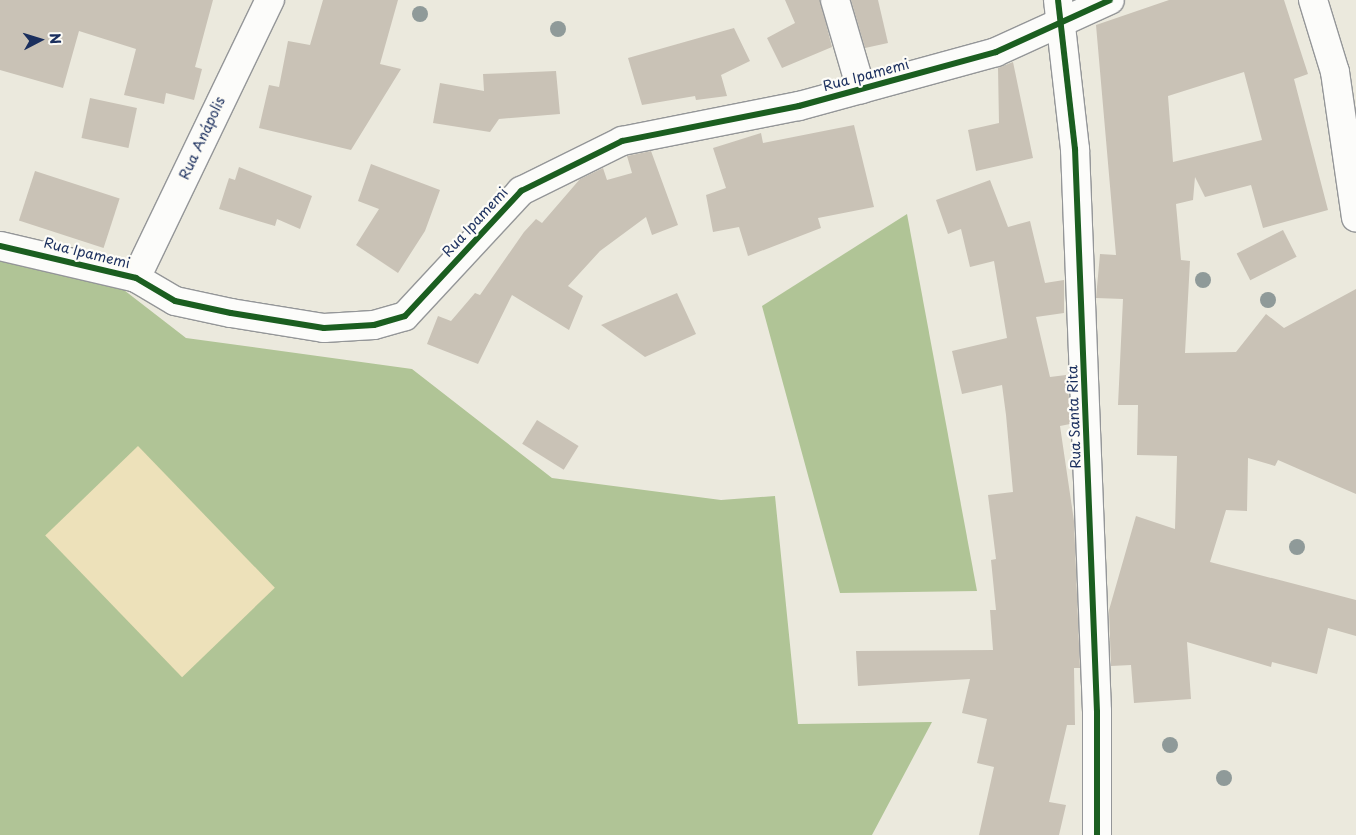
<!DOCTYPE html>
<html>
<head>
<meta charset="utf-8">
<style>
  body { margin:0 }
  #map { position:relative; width:1356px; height:835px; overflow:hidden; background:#ebe9dd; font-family:"Playpen Sans",sans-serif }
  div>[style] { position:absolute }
  .forest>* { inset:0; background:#b0c496 }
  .sand>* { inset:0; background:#ede1ba; transform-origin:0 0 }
  .building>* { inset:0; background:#c9c2b6; transform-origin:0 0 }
  .roads { filter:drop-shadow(1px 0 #949698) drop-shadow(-1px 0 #949698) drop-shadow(0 1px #949698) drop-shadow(0 -1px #949698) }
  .minor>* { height:28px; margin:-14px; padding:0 14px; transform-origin:14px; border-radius:14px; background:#fcfcfa }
  .cycleway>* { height:6px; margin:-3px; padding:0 3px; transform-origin:3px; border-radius:3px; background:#1b5e20 }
  .trees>* { width:16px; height:16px; margin:-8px; border-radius:50%; background:#8f9a99 }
  span { translate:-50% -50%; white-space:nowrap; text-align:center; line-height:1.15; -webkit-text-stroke:4.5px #fdfcf7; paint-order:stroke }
  .street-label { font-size:14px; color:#1b2f5e }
  .north { position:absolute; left:15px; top:15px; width:50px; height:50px; -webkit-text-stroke:4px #fdfcf7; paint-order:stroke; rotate:85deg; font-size:14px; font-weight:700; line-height:20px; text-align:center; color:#1b2f5e }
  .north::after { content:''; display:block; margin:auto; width:18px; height:22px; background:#1b2f5e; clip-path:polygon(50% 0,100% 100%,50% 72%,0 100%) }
</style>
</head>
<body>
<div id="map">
  <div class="forest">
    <i style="clip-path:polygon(907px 214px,977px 591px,840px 593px,762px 306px)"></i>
    <i style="clip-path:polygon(0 259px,111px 280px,186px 338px,412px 369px,552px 478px,721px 500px,775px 496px,798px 724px,932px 722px,872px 835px,0 835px)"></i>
  </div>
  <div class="sand">
    <i style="left:138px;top:446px;width:197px;height:129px;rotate:46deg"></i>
  </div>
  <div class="building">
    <i style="clip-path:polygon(0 0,213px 0,195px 67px,202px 69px,194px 100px,166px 93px,164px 104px,124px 95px,136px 49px,79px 31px,63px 88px,0 70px)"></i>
    <i style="clip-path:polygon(323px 0,398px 0,380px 64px,401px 69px,351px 150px,259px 128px,269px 85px,279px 87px,288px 41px,310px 45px)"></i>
    <i style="clip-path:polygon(785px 0,820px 0,832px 47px,782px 68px,767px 38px,795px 23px)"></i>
    <i style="clip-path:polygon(851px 0,878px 0,888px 43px,865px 48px)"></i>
    <i style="clip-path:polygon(evenodd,1169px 0,1284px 0,1308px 74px,1294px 79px,1328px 210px,1263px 228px,1251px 185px,1205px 197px,1195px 177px,1193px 200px,1176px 204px,1181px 260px,1190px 261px,1185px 353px,1236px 352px,1266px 314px,1284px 328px,1356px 289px,1356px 494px,1278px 460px,1275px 466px,1248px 458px,1247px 511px,1226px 510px,1210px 562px,1356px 600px,1356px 636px,1328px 628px,1317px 674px,1272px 662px,1271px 667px,1187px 642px,1191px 699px,1134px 703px,1131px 665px,1111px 666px,1109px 610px,1136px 516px,1175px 529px,1177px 456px,1137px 455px,1138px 405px,1118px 405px,1123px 299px,1096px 298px,1100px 254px,1116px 255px,1096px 25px,1169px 0,1244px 72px,1262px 140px,1173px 162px,1168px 96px,1244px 72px)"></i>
    <i style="clip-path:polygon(734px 28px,750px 61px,721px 75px,727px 96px,696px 100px,695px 96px,642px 105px,628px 58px)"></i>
    <i style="clip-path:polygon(1013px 62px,1033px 158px,976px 171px,968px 130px,999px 123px,998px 68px)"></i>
    <i style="clip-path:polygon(556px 71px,560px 114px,499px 119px,490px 132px,433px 123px,440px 83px,484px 91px,483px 74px)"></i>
    <i style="left:90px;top:98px;width:48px;height:41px;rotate:12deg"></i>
    <i style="clip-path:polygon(854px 125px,874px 207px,818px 218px,821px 228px,748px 256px,739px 227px,713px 232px,706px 195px,726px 188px,713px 148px,761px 133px,763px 143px)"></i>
    <i style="clip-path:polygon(651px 151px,678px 225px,652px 235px,646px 217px,600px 251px,568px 286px,583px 296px,569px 330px,512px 295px,478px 364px,427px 344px,438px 316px,451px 321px,475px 293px,480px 295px,524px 232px,536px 219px,542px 223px,580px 179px,603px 168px,607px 180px,632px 173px,627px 156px)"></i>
    <i style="clip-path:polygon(371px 164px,440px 190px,425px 231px,398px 273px,356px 245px,379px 209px,358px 201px)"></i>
    <i style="clip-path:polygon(239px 167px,312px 196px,300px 229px,277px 219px,275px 226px,219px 209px,229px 178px,235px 180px)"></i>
    <i style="left:35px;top:171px;width:89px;height:52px;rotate:18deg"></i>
    <i style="clip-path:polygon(990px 180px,1008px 227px,1030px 221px,1045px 283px,1064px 280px,1064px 313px,1036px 317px,1050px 377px,1066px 375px,1069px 398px,1070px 424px,1060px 426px,1074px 521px,1080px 668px,1074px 668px,1075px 725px,1067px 725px,1049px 802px,1066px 805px,1059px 835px,979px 835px,994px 767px,977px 763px,987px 719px,962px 713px,970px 679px,858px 686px,856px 651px,993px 650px,990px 610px,996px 610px,991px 560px,996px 559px,988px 495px,1013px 492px,1006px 415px,1002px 385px,962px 394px,952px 351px,1007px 338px,994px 261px,970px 267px,961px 229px,948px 234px,936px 200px)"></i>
    <i style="left:1283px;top:230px;width:30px;height:52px;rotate:63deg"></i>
    <i style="clip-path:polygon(677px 293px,696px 334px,645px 357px,601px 325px)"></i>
    <i style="left:537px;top:420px;width:49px;height:28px;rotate:32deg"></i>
  </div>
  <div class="roads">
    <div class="minor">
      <i style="left:835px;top:0;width:93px;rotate:73.7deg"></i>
      <i style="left:1058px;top:0;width:150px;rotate:83.5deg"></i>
      <i style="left:1075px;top:149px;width:563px;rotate:87.76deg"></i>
      <i style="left:1097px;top:712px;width:123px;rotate:90deg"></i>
      <i style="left:1313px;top:0;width:75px;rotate:73deg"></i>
      <i style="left:1335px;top:72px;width:147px;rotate:81.8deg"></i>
      <i style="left:0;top:246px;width:140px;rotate:13.2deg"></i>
      <i style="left:136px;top:278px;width:45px;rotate:30.5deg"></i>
      <i style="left:175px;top:301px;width:57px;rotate:12.1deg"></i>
      <i style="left:231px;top:313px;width:94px;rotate:9.2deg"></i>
      <i style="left:324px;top:328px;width:50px;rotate:-3.4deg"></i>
      <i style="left:374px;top:325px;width:32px;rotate:-16deg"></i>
      <i style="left:405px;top:316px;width:171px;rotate:-47.1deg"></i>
      <i style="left:521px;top:191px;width:113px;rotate:-26.3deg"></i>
      <i style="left:622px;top:141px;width:180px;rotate:-11.2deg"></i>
      <i style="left:799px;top:106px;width:204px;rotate:-15.3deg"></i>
      <i style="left:996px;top:52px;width:125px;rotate:-24.5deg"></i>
      <i style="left:136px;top:278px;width:309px;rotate:-64.3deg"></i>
    </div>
  </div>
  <div class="cycleway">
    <i style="left:1058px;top:0;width:150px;rotate:83.5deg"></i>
    <i style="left:1075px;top:149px;width:563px;rotate:87.76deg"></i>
    <i style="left:1097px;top:712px;width:123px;rotate:90deg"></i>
    <i style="left:0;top:246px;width:140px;rotate:13.2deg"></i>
    <i style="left:136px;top:278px;width:45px;rotate:30.5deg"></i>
    <i style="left:175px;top:301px;width:57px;rotate:12.1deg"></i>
    <i style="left:231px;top:313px;width:94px;rotate:9.2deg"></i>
    <i style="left:324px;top:328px;width:50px;rotate:-3.4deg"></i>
    <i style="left:374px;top:325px;width:32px;rotate:-16deg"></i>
    <i style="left:405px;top:316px;width:171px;rotate:-47.1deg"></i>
    <i style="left:521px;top:191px;width:113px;rotate:-26.3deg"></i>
    <i style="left:622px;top:141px;width:180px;rotate:-11.2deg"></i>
    <i style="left:799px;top:106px;width:204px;rotate:-15.3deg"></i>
    <i style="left:996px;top:52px;width:125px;rotate:-24.5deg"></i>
  </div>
  <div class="trees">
    <i style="left:420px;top:14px"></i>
    <i style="left:558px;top:29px"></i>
    <i style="left:1203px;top:280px"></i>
    <i style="left:1268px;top:300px"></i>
    <i style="left:1297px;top:547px"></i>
    <i style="left:1170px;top:745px"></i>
    <i style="left:1224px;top:778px"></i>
  </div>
  <div class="street-label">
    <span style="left:866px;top:75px;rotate:-15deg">Rua Ipamemi</span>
    <span style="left:202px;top:138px;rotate:-65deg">Rua Anápolis</span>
    <span style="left:475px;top:222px;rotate:-47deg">Rua Ipamemi</span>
    <span style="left:87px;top:253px;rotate:14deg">Rua Ipamemi</span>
    <span style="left:1074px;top:417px;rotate:-92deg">Rua Santa Rita</span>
  </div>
  <div class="north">N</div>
</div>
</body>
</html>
